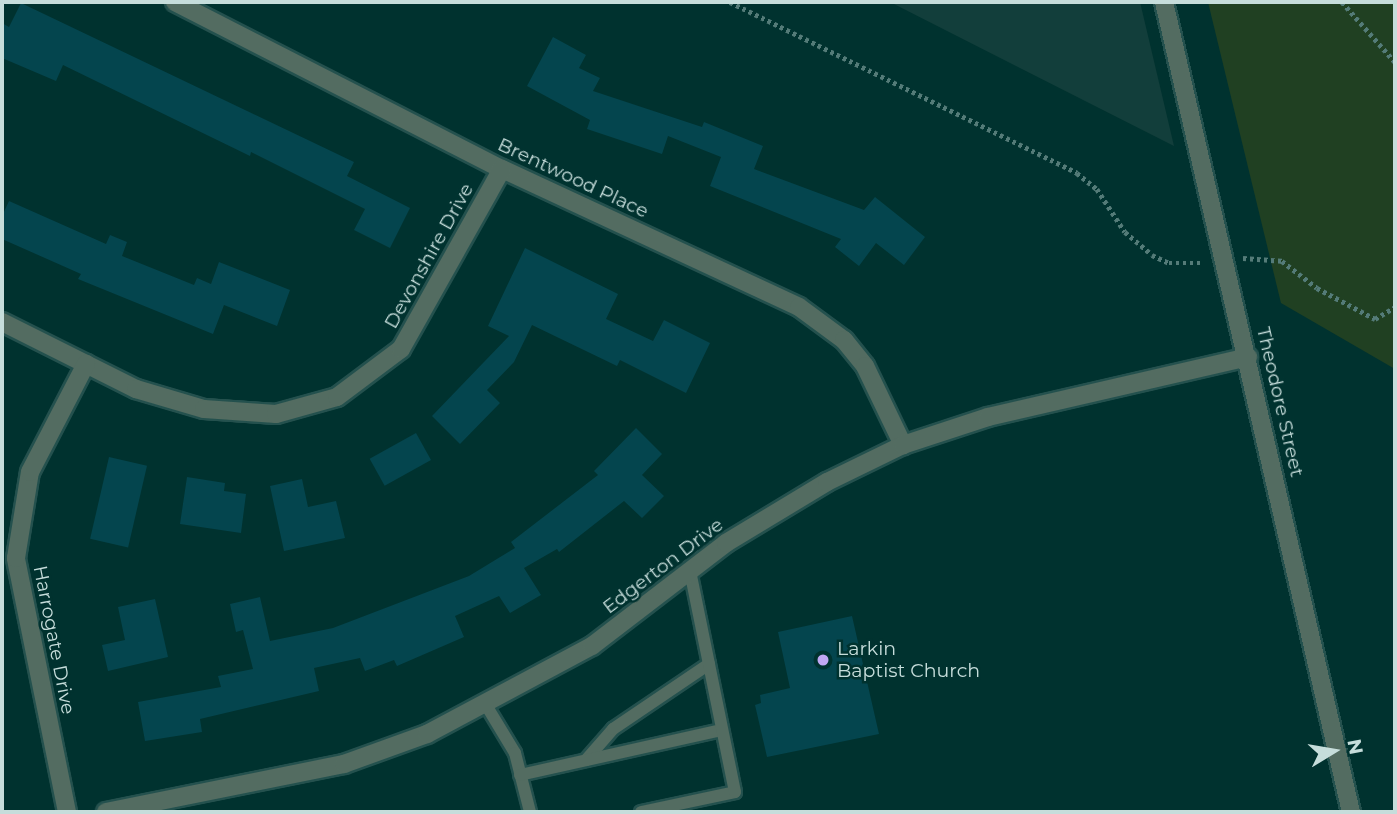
<!DOCTYPE html>
<html>
<head>
<meta charset="utf-8">
<style>
  body { margin:0 }
  #map { position:relative; width:1397px; height:814px; overflow:hidden; background:#00322f; font-family:Montserrat,sans-serif }
  div>[style] { position:absolute }
  .built>* { inset:0; background:#123e3b }
  .green>* { inset:0; background:#204022 }
  .building>* { inset:0; background:#04454e; transform-origin:0 0 }
  .path>* { height:4.5px; margin-top:-2.25px; transform-origin:0; background:repeating-linear-gradient(90deg,#547b78 0 3.5px,transparent 0 7px) }
  .roads { filter:drop-shadow(2px 0 #24514e) drop-shadow(-2px 0 #24514e) drop-shadow(0 2px #24514e) drop-shadow(0 -2px #24514e) }
  .service>* { height:12px; margin:-6px; padding:0 6px; transform-origin:6px; border-radius:6px; background:#536c61 }
  .minor>* { height:18px; margin:-9px; padding:0 9px; transform-origin:9px; border-radius:9px; background:#536c61 }
  .tertiary>* { height:18px; margin:-9px; padding:0 9px; transform-origin:9px; border-radius:9px; background:#536c61 }
  .dots>* { width:19px; height:19px; translate:-50% -50%; box-sizing:border-box; border:4px solid #00322f; border-radius:50% }
  span { translate:-50% -50%; white-space:nowrap; text-align:center; line-height:1.15; -webkit-text-stroke:5px #00322f; paint-order:stroke }
  .street-label { font-size:19px; color:#c6dddb }
  .poi-label { font-size:19px; color:#c6dddb }
  .left { translate:0 -50%; text-align:left }
  .frame { position:absolute; inset:0; border:4px solid #c6dddb; pointer-events:none }
  .north { position:absolute; left:1299px; top:716px; width:70px; height:70px; -webkit-text-stroke:5px #00322f; paint-order:stroke; rotate:79deg; font-size:19px; font-weight:700; line-height:28px; text-align:center; color:#c6dddb }
  .north::after { content:''; display:block; margin:auto; width:24px; height:32px; background:#c6dddb; clip-path:polygon(50% 0,100% 100%,50% 72%,0 100%) }
</style>
</head>
<body>
<div id="map">
  <div class="built">
    <i style="clip-path:polygon(890px 2px,1140px 2px,1174px 146px)"></i>
  </div>
  <div class="green">
    <i style="clip-path:polygon(1208px 2px,1395px 2px,1395px 369px,1281px 303px)"></i>
  </div>
  <div class="building">
    <i style="clip-path:polygon(21px 3px,354px 162px,347px 176px,410px 208px,390px 248px,354px 230px,365px 209px,251px 152px,250px 156px,63px 65px,56px 81px,2px 58px,2px 23px,9px 27px)"></i>
    <i style="clip-path:polygon(553px 37px,586px 55px,579px 68px,600px 78px,593px 91px,702px 127px,704px 122px,763px 146px,754px 169px,864px 210px,875px 197px,925px 237px,904px 265px,876px 243px,859px 266px,835px 247px,841px 239px,710px 186px,721px 157px,668px 136px,662px 154px,587px 129px,590px 120px,527px 86px)"></i>
    <i style="clip-path:polygon(9px 201px,106px 244px,110px 235px,127px 242px,122px 256px,194px 285px,197px 278px,211px 284px,219px 262px,290px 290px,277px 326px,224px 305px,213px 334px,78px 279px,81px 274px,2px 239px,2px 216px)"></i>
    <i style="clip-path:polygon(525px 248px,618px 294px,606px 319px,653px 341px,664px 320px,710px 343px,686px 393px,620px 360px,617px 366px,532px 325px,514px 362px,487px 390px,500px 403px,460px 444px,432px 416px,509px 336px,488px 326px)"></i>
    <i style="clip-path:polygon(636px 428px,662px 454px,642px 475px,664px 496px,642px 518px,624px 501px,559px 552px,557px 549px,524px 568px,541px 595px,510px 613px,499px 596px,455px 616px,464px 637px,397px 666px,394px 660px,365px 671px,360px 658px,314px 668px,319px 691px,200px 719px,202px 732px,145px 741px,138px 702px,221px 687px,218px 676px,253px 669px,243px 630px,236px 632px,230px 604px,260px 597px,270px 641px,333px 628px,469px 576px,515px 548px,511px 542px,598px 475px,594px 471px)"></i>
    <i style="left:416px;top:433px;width:31px;height:53px;rotate:61deg"></i>
    <i style="left:109px;top:457px;width:39px;height:84px;rotate:13deg"></i>
    <i style="clip-path:polygon(187px 477px,225px 483px,224px 491px,246px 494px,241px 533px,180px 524px)"></i>
    <i style="clip-path:polygon(302px 479px,308px 507px,336px 501px,345px 538px,284px 551px,270px 486px)"></i>
    <i style="clip-path:polygon(155px 599px,168px 657px,108px 671px,102px 645px,125px 640px,118px 607px)"></i>
    <i style="clip-path:polygon(852px 616px,879px 734px,767px 757px,755px 705px,761px 703px,760px 695px,790px 688px,778px 632px)"></i>
  </div>
  <div class="path">
    <i style="left:730px;top:2px;width:387px;rotate:26.2deg"></i>
    <i style="left:1077px;top:173px;width:26px;rotate:39deg"></i>
    <i style="left:1097px;top:189px;width:51px;rotate:56.9deg"></i>
    <i style="left:1125px;top:232px;width:35px;rotate:40deg"></i>
    <i style="left:1152px;top:255px;width:19px;rotate:25deg"></i>
    <i style="left:1169px;top:263px;width:34px"></i>
    <i style="left:1342px;top:2px;width:80px;rotate:48.5deg"></i>
    <i style="left:1243px;top:258px;width:39px;rotate:4deg"></i>
    <i style="left:1282px;top:261px;width:44px;rotate:37.6deg"></i>
    <i style="left:1317px;top:288px;width:66px;rotate:28.1deg"></i>
    <i style="left:1375px;top:319px;width:23px;rotate:-31deg"></i>
  </div>
  <div class="roads">
    <div class="service">
      <i style="left:486px;top:705px;width:56px;rotate:58.9deg"></i>
      <i style="left:515px;top:753px;width:61px;rotate:75.7deg"></i>
      <i style="left:586px;top:760px;width:41px;rotate:-48.9deg"></i>
      <i style="left:613px;top:729px;width:116px;rotate:-34.1deg"></i>
      <i style="left:520px;top:775px;width:207px;rotate:-12.6deg"></i>
      <i style="left:641px;top:812px;width:96px;rotate:-12deg"></i>
      <i style="left:735px;top:792px;width:226px;rotate:-101.5deg"></i>
    </div>
    <div class="minor">
      <i style="left:175px;top:2px;width:367px;rotate:27.1deg"></i>
      <i style="left:502px;top:169px;width:327px;rotate:24.9deg"></i>
      <i style="left:799px;top:307px;width:56px;rotate:36.3deg"></i>
      <i style="left:844px;top:340px;width:33px;rotate:51deg"></i>
      <i style="left:865px;top:366px;width:88px;rotate:64.3deg"></i>
      <i style="left:2px;top:322px;width:150px;rotate:26.6deg"></i>
      <i style="left:136px;top:389px;width:71px;rotate:16.4deg"></i>
      <i style="left:204px;top:409px;width:72px;rotate:4deg"></i>
      <i style="left:276px;top:414px;width:63px;rotate:-15.6deg"></i>
      <i style="left:337px;top:397px;width:80px;rotate:-36.9deg"></i>
      <i style="left:401px;top:349px;width:206px;rotate:-60.7deg"></i>
      <i style="left:67px;top:812px;width:259px;rotate:-101.4deg"></i>
      <i style="left:16px;top:558px;width:87px;rotate:-80.8deg"></i>
      <i style="left:30px;top:472px;width:122px;rotate:-62.6deg"></i>
      <i style="left:106px;top:812px;width:243px;rotate:-11.4deg"></i>
      <i style="left:344px;top:764px;width:88px;rotate:-19.9deg"></i>
      <i style="left:427px;top:734px;width:187px;rotate:-28.1deg"></i>
      <i style="left:592px;top:646px;width:169px;rotate:-37.5deg"></i>
      <i style="left:726px;top:543px;width:118px;rotate:-31.1deg"></i>
      <i style="left:827px;top:482px;width:85px;rotate:-26deg"></i>
      <i style="left:903px;top:445px;width:89px;rotate:-18.2deg"></i>
      <i style="left:988px;top:417px;width:267px;rotate:-13deg"></i>
    </div>
    <div class="tertiary">
      <i style="left:1164px;top:2px;width:831px;rotate:77deg"></i>
    </div>
  </div>
  <div class="dots">
    <i style="left:823px;top:660px;background:#c1a8f3"></i>
  </div>
  <div class="street-label">
    <span style="left:573px;top:178px;rotate:25deg">Brentwood Place</span>
    <span style="left:429px;top:256px;rotate:-61deg">Devonshire Drive</span>
    <span style="left:1280px;top:402px;rotate:77deg">Theodore Street</span>
    <span style="left:663px;top:566px;rotate:-37deg">Edgerton Drive</span>
    <span style="left:54px;top:640px;rotate:79deg">Harrogate Drive</span>
  </div>
  <div class="poi-label">
    <span class="left" style="left:837px;top:660px">Larkin<br>Baptist Church</span>
  </div>
  <div class="frame"></div>
  <div class="north">N</div>
</div>
</body>
</html>
